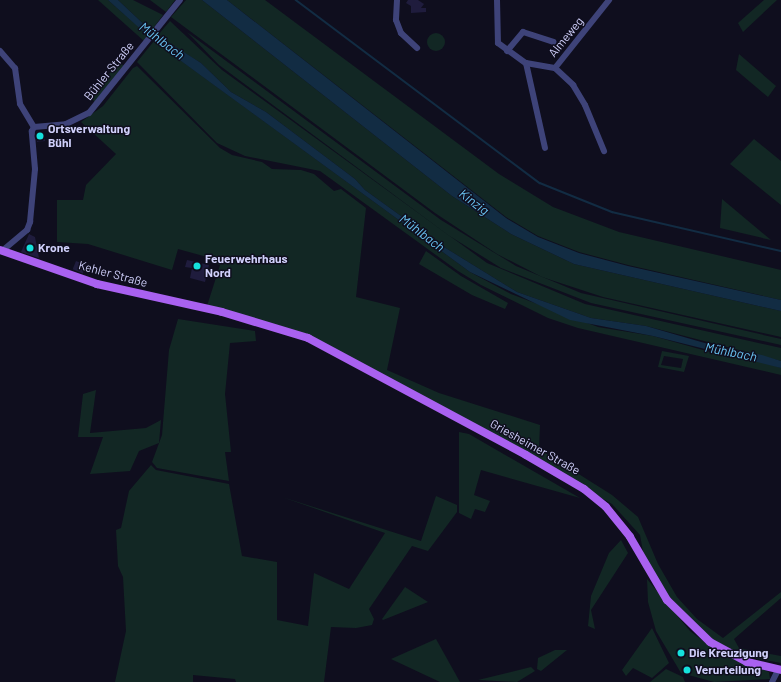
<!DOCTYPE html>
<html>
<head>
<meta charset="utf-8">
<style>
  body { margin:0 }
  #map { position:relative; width:781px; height:682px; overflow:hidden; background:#0f0e1e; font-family:Barlow,sans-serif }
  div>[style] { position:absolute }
  .green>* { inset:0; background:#122724; transform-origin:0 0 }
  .round { border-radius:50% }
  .water>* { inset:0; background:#122c43 }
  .stream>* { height:1.5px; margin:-0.75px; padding:0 0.75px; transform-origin:0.75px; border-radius:0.75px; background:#122c43 }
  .building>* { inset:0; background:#1f1c3d; transform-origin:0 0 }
  .minor>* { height:6px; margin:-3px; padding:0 3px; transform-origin:3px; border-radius:3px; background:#3e4379 }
  .major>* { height:8px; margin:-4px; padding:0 4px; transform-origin:4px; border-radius:4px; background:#a961f0 }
  .dots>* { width:11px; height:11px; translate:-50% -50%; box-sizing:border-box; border:2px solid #0f0e1e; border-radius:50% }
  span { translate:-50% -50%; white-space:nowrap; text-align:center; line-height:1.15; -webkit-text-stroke:3px #0f0e1e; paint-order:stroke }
  .street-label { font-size:12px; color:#d0d0fb }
  .poi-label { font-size:12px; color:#d0d0fb; font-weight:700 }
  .left { translate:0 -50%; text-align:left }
  .water-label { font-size:13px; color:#68c2f1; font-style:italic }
</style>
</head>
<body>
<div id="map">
  <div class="green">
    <i style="clip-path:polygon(98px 0,108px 0,148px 35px,144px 41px)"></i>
    <i style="clip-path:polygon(118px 0,133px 0,163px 15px,151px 31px)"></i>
    <i style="clip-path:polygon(150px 0,175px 0,166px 12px)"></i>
    <i style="clip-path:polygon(186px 0,202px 0,452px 196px,511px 234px,574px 264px,781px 311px,781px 337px,603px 297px,542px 277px,497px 254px,435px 213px,171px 17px)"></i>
    <i style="clip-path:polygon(227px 0,265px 0,499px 174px,553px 207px,619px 232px,781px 270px,781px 300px,628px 265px,579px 252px,538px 236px,506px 217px)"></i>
    <i style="clip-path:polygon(764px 0,777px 0,743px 32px,738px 23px)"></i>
    <i style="clip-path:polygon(170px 21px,222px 70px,487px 263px,585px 304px,781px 348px,781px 361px,646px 326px,591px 318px,517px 292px,444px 247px,365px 190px,355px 179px,266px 112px,231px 92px,201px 63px,167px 42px,158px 35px)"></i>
    <i style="clip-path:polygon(187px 32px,441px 220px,516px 266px,581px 293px,781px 339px,781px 345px,591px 303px,501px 268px,448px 235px,219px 65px)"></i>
    <i class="round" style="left:427px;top:33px;width:18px;height:18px"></i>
    <i style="clip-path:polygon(154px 41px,470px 272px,511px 294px,598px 327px,653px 336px,728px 357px,761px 361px,781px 368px,781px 375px,578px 328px,548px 318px,481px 285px,458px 271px,320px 171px,245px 156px,217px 143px,137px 62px)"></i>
    <i style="clip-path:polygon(739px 54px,776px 86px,768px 97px,736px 70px)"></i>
    <i style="left:119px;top:62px;width:6px;height:46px;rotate:39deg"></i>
    <i style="clip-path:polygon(137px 66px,220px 148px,232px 155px,262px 162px,272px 169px,301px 170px,314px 174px,334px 191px,341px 189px,366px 208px,356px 297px,400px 308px,387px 370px,439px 393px,540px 425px,539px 449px,612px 495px,638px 517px,658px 564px,677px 597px,697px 619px,723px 638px,781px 592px,781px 598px,734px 639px,739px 648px,781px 656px,781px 663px,748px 657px,728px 651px,705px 636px,666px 594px,644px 557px,640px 535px,612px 504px,342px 353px,207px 306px,220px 265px,217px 264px,218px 260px,178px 249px,172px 270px,88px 244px,57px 242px,57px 200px,83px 200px,86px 185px,116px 154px,81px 122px,103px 106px,133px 68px)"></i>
    <i style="clip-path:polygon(754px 139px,781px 161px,781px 205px,730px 164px)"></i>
    <i style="clip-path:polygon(722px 199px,771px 240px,720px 228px)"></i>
    <i style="clip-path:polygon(426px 251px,461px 276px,508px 303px,505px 309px,472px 295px,419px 264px)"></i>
    <i style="clip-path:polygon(178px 319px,255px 331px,256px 341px,230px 343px,225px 394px,231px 452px,225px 452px,229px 481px,157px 468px,152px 462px,162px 435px,169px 350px)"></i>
    <i style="clip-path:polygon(evenodd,662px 351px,689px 356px,684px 372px,658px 367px,662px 351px,664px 356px,683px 359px,681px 368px,661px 365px,664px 356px)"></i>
    <i style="clip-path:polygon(96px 390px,90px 433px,146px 428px,161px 420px,159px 443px,139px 451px,130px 471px,90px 474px,103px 437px,78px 437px,83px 394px)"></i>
    <i style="clip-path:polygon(459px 432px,469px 434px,580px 498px,481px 470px,474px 495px,490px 501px,485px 512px,475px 509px,471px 519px,459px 513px)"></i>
    <i style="clip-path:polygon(151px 465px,156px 470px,229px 484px,242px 556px,277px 562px,277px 620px,308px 626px,314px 573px,349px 589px,385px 533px,282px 497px,421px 541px,436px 496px,457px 505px,457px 512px,428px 551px,412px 546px,369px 609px,374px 619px,372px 625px,356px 628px,331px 627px,324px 682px,236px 682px,235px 679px,193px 675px,193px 682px,115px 682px,126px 631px,123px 577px,118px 566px,116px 530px,121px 528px,129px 491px)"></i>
    <i style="clip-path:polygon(621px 540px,628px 553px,591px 610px,595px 629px,588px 626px,591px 596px,609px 553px)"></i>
    <i style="clip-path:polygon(647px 579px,690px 631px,719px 653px,769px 672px,770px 679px,714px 682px,681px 673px,656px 631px,648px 602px)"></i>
    <i style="clip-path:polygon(405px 587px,428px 602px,383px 620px,382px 619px)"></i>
    <i style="clip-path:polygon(652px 628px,669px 663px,652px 678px,633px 668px,626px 676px,622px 670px)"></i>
    <i style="clip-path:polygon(436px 639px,460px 682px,440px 682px,391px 659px)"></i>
    <i style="clip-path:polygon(555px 650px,567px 650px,541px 671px,537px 669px,538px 658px)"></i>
    <i style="clip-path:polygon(531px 667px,535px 671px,517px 682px,478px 680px)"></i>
    <i style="clip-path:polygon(666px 669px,683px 677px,685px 682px,650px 682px)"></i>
  </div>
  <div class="water">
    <i style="clip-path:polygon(108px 0,118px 0,151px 31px,201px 63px,231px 92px,266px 112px,355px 179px,365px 190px,444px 247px,517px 292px,591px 318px,646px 326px,715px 346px,762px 355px,781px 361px,781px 368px,653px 336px,570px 320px,470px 272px,155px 42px)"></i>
    <i style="clip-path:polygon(202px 0,227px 0,506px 218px,538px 237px,579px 253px,628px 266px,781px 300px,781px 311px,574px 264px,511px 234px,452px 196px)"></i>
  </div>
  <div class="stream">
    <i style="left:296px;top:0;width:305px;rotate:36.9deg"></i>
    <i style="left:540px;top:183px;width:78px;rotate:21.9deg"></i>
    <i style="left:612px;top:212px;width:173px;rotate:13deg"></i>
  </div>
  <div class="building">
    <i style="clip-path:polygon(408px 0,418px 0,424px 4px,421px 8px,426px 8px,426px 12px,411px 13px,411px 6px,406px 3px)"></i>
    <i style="clip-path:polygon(37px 131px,43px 131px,45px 141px,37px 142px)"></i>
    <i style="clip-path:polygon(29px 234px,35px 237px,39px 258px,21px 252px)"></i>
    <i style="clip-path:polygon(187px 260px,209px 265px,205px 282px,190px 278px,192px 268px,185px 267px)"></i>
    <i style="left:76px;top:261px;width:11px;height:9px;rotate:22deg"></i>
  </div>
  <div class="minor">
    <i style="left:397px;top:0;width:20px;rotate:93deg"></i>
    <i style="left:396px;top:20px;width:14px;rotate:69deg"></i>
    <i style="left:401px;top:33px;width:22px;rotate:43deg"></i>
    <i style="left:497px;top:0;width:43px;rotate:88.7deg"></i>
    <i style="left:498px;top:43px;width:34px;rotate:36deg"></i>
    <i style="left:526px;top:63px;width:87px;rotate:77.4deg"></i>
    <i style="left:0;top:51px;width:23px;rotate:49deg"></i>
    <i style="left:15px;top:68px;width:36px;rotate:82deg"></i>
    <i style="left:20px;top:104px;width:27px;rotate:59deg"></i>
    <i style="left:507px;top:51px;width:25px;rotate:-50deg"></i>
    <i style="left:523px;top:32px;width:32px;rotate:18deg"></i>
    <i style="left:526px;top:63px;width:29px;rotate:10deg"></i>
    <i style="left:555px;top:68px;width:25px;rotate:43deg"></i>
    <i style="left:573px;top:85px;width:23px;rotate:59deg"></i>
    <i style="left:585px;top:105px;width:50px;rotate:67.6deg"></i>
    <i style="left:555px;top:68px;width:87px;rotate:-51.5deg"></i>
    <i style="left:2px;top:251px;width:33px;rotate:-40deg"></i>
    <i style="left:27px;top:230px;width:9px;rotate:-69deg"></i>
    <i style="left:30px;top:222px;width:53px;rotate:-84.6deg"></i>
    <i style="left:35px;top:169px;width:38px;rotate:-95deg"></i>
    <i style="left:32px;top:131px;width:4px;rotate:-63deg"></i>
    <i style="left:34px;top:127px;width:32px;rotate:-5deg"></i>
    <i style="left:66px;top:124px;width:25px;rotate:-26deg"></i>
    <i style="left:89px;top:113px;width:145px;rotate:-51.2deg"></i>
    <i style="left:772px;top:682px;width:13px;rotate:-63deg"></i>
  </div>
  <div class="major">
    <i style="left:0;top:250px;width:103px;rotate:19.3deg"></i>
    <i style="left:97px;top:284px;width:128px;rotate:12.6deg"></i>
    <i style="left:222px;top:312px;width:90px;rotate:16.8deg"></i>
    <i style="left:308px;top:338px;width:247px;rotate:28.2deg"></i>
    <i style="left:526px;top:455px;width:67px;rotate:30.4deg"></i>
    <i style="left:584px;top:489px;width:28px;rotate:39deg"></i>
    <i style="left:606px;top:507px;width:38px;rotate:51deg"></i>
    <i style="left:630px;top:537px;width:73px;rotate:59.6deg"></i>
    <i style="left:667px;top:600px;width:60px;rotate:44.3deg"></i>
    <i style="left:710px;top:642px;width:42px;rotate:28.4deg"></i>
    <i style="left:747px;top:662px;width:35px;rotate:13deg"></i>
  </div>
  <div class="dots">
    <i style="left:40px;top:136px;background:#15e1dc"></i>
    <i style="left:30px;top:248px;background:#15e1dc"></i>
    <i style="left:197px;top:266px;background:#15e1dc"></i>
    <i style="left:681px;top:653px;background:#15e1dc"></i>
    <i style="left:687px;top:670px;background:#15e1dc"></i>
  </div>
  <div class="street-label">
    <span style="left:566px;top:37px;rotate:-51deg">Almeweg</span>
    <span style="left:109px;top:71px;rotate:-51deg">Bühler Straße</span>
    <span style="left:113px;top:274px;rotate:15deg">Kehler Straße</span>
    <span style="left:535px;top:447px;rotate:29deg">Griesheimer Straße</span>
  </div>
  <div class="poi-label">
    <span class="left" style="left:48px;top:136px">Ortsverwaltung<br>Bühl</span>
    <span class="left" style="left:38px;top:248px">Krone</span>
    <span class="left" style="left:205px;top:266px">Feuerwehrhaus<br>Nord</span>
    <span class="left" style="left:689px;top:653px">Die Kreuzigung</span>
    <span class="left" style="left:695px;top:670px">Verurteilung</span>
  </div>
  <div class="water-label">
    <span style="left:162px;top:41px;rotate:37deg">Mühlbach</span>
    <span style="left:474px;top:202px;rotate:37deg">Kinzig</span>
    <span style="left:422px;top:233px;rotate:37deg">Mühlbach</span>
    <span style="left:731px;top:352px;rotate:11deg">Mühlbach</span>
  </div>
</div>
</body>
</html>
